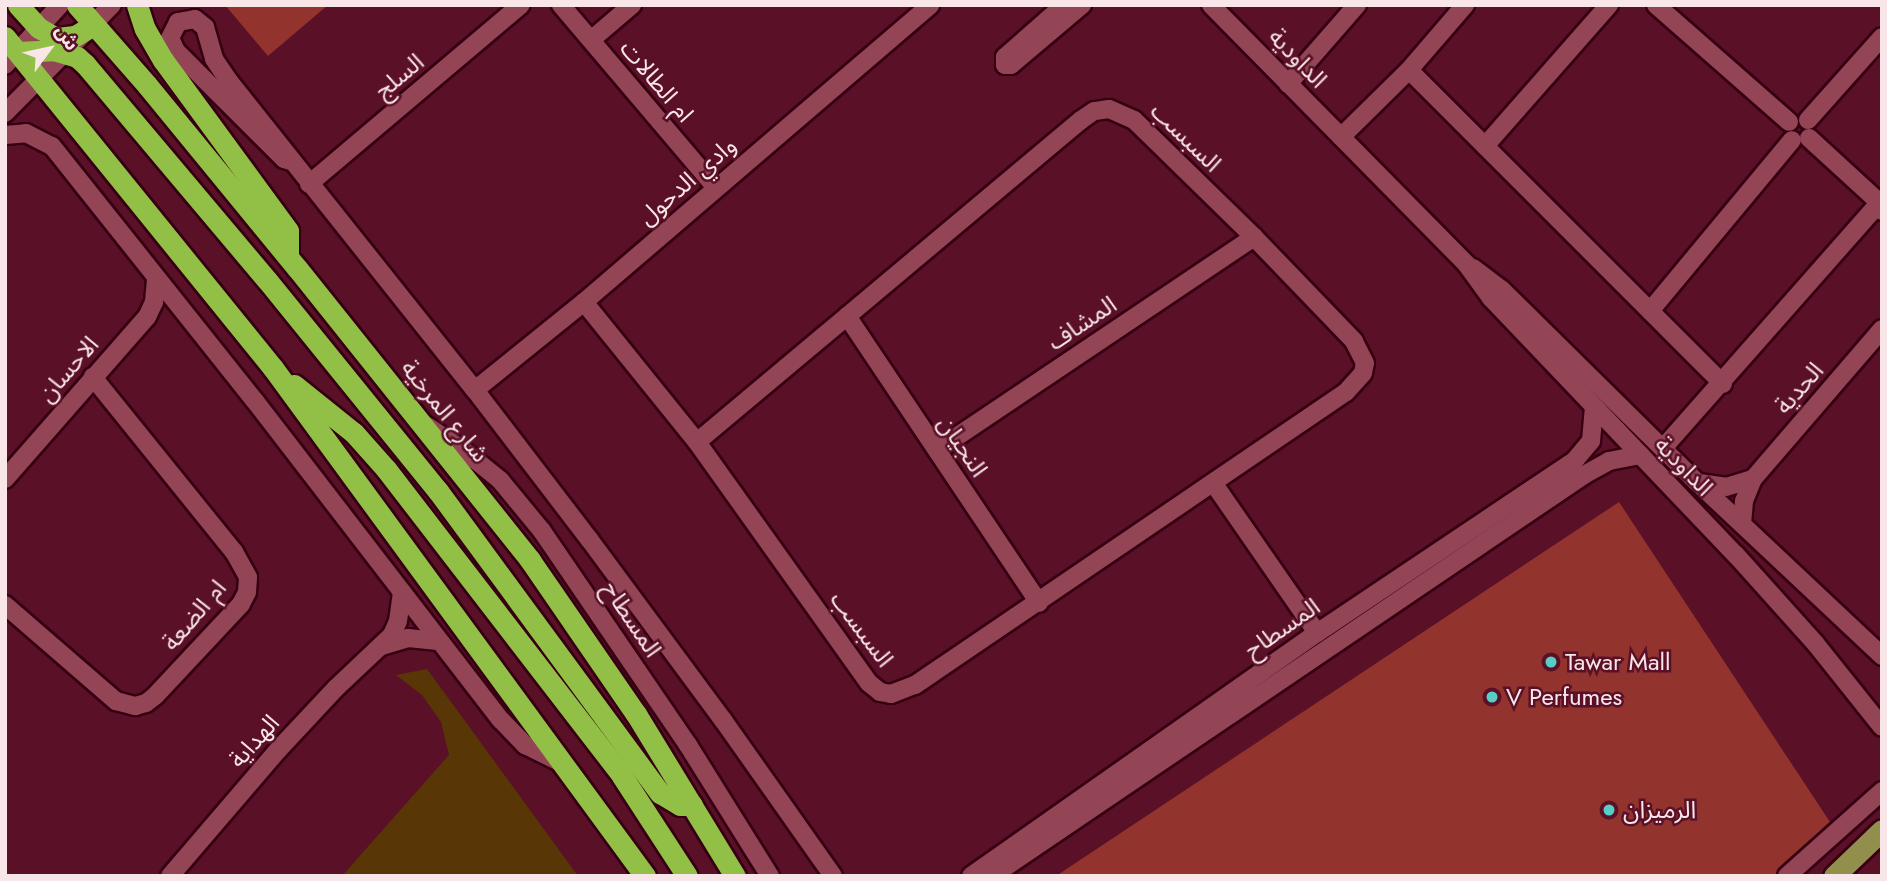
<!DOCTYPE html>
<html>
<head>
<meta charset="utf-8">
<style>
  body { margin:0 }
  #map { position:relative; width:1887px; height:881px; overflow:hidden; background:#5a1027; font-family:Jost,"Noto Sans Arabic",sans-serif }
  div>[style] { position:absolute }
  .green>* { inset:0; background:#593605 }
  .building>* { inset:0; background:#92342d }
  .roads { filter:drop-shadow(2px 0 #360012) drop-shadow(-2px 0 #360012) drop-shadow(0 2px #360012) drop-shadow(0 -2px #360012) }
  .minor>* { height:18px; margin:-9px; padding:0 9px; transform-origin:9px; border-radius:9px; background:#934556 }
  .major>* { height:21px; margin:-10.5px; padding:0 10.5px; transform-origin:10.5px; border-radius:10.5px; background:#928f4d }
  .highway>* { height:21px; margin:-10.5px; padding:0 10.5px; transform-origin:10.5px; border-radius:10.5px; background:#92c047 }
  .dots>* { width:19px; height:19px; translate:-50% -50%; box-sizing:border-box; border:4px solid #5a1027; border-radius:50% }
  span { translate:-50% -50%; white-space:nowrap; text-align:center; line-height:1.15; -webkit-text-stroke:5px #5a1027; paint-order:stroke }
  .street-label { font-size:24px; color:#f9e6e9 }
  .poi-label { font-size:24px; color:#f9e6e9 }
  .left { translate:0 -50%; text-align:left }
  .frame { position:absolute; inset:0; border:7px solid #f9e6e9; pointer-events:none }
  .north { position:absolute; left:14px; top:14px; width:70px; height:70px; -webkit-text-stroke:5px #5a1027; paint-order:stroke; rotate:57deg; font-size:19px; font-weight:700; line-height:28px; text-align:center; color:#f9e6e9 }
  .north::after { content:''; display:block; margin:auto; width:24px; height:32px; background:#f9e6e9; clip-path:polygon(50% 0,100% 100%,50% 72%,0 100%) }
</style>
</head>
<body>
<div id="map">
  <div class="green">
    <i style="clip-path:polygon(427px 669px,578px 876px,342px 876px,449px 755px,441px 722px,422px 695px,396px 675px)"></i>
  </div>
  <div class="building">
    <i style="clip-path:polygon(225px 5px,328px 5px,268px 56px)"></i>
    <i style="clip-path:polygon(1619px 502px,1830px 822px,1779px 868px,1776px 876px,1056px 876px)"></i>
  </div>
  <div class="roads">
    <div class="minor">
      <i style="left:561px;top:5px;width:240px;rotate:49.7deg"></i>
      <i style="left:1064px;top:5px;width:79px;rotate:138.6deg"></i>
      <i style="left:1005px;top:57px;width:8px;rotate:90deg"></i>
      <i style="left:1005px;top:65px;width:6px"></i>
      <i style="left:1011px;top:65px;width:93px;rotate:-40.2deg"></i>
      <i style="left:1211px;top:5px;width:365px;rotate:45.4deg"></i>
      <i style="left:1467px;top:265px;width:41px;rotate:54deg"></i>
      <i style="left:1491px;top:298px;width:355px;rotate:46.4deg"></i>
      <i style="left:1736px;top:555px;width:118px;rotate:48.1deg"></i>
      <i style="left:1815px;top:643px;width:107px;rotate:51.4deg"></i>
      <i style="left:1656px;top:5px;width:177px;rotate:41.3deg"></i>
      <i style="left:591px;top:40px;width:54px;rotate:-40.5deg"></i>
      <i style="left:5px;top:65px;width:81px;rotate:-47.5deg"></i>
      <i style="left:1409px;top:70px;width:444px;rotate:45deg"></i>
      <i style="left:1288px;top:84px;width:105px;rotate:-48.9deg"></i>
      <i style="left:5px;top:113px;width:152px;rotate:-45.3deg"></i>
      <i style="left:1808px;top:120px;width:111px;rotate:-48.3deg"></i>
      <i style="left:5px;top:135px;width:21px;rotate:-5deg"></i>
      <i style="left:26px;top:133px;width:29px;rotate:27deg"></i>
      <i style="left:52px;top:146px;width:326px;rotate:51.5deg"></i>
      <i style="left:255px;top:401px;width:403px;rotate:52.4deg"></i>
      <i style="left:501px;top:720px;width:35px;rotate:46deg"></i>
      <i style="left:525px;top:745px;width:43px;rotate:26deg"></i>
      <i style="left:1341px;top:137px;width:95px;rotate:-44.6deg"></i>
      <i style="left:1409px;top:70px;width:86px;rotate:-49.3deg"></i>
      <i style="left:1809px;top:138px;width:96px;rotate:42.5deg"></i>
      <i style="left:1880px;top:203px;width:8px;rotate:76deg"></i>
      <i style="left:1485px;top:146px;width:188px;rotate:-48.7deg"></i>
      <i style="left:291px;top:161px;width:7px;rotate:-164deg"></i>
      <i style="left:284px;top:159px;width:153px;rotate:-135deg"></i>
      <i style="left:176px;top:51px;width:14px;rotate:-115deg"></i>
      <i style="left:170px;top:38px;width:18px;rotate:-63deg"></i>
      <i style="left:178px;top:22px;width:17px;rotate:-10deg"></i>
      <i style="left:195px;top:19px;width:13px;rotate:39deg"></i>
      <i style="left:205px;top:27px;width:33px;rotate:74deg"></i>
      <i style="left:214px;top:59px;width:27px;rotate:56deg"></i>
      <i style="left:229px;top:81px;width:395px;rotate:51.5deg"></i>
      <i style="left:475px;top:390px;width:188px;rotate:52.6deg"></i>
      <i style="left:589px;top:539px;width:225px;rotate:53.5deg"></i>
      <i style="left:723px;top:720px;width:191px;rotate:54.8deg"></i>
      <i style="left:309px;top:184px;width:277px;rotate:-40.2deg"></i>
      <i style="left:1473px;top:268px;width:35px;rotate:37deg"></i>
      <i style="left:1501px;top:289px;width:276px;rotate:44.6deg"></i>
      <i style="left:1698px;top:483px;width:253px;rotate:43.2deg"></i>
      <i style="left:584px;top:302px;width:180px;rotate:51.1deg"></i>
      <i style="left:697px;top:442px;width:296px;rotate:54.5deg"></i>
      <i style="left:869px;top:683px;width:14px;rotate:39deg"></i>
      <i style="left:880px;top:692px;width:11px;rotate:10deg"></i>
      <i style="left:891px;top:694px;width:26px;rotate:-21deg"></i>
      <i style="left:915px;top:685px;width:521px;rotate:-34.21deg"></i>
      <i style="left:1346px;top:392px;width:25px;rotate:-48deg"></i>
      <i style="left:1363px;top:373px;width:10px;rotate:-79deg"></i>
      <i style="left:1365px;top:363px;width:25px;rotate:-117deg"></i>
      <i style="left:1354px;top:341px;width:144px;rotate:-133.9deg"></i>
      <i style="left:1254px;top:237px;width:168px;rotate:-135.7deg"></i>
      <i style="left:1134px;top:120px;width:27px;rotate:-156deg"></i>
      <i style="left:1109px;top:109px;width:15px;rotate:172deg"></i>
      <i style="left:1094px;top:111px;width:16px;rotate:145deg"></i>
      <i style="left:1081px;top:120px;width:501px;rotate:140.02deg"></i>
      <i style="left:1650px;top:311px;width:222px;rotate:-50.3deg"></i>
      <i style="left:847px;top:316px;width:345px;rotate:56.2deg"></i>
      <i style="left:475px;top:390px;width:140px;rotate:-38.9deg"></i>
      <i style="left:584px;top:302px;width:456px;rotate:-40.6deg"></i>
      <i style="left:427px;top:426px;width:43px;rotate:33.7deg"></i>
      <i style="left:463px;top:450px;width:48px;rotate:39deg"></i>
      <i style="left:500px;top:480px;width:66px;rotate:50.5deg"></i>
      <i style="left:542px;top:531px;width:259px;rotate:55.7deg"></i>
      <i style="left:688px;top:745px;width:155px;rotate:58deg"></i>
      <i style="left:1664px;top:447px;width:329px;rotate:-48.6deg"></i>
      <i style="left:937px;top:450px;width:382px;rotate:-33.9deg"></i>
      <i style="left:5px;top:479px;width:215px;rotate:-48.8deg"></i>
      <i style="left:147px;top:317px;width:17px;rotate:-65deg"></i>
      <i style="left:154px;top:302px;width:24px;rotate:-85deg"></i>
      <i style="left:1699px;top:483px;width:27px;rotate:8deg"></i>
      <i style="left:1726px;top:487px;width:28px;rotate:-17deg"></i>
      <i style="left:1214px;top:484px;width:181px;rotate:55.3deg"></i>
      <i style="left:1742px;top:524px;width:23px;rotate:-85deg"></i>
      <i style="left:1744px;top:501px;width:24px;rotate:-68deg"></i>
      <i style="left:1753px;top:479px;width:198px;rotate:-49.3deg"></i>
      <i style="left:5px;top:605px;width:147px;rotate:40.9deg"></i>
      <i style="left:116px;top:701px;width:20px;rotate:15deg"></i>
      <i style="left:135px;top:706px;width:11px;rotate:-15deg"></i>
      <i style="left:146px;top:703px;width:11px;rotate:-38deg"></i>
      <i style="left:155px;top:696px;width:126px;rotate:-46.9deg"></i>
      <i style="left:241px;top:604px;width:13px;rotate:-63deg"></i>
      <i style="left:247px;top:592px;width:15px;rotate:-86deg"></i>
      <i style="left:248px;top:577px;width:29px;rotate:-119deg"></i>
      <i style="left:234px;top:552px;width:225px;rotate:-128.9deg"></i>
      <i style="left:382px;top:646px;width:27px;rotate:-17deg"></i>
      <i style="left:408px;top:638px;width:30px;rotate:6deg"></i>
      <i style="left:170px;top:876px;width:166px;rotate:-49.4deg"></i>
      <i style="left:278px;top:750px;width:85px;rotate:-46.9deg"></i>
      <i style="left:336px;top:688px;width:77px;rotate:-43.4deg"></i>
      <i style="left:392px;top:635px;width:15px;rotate:-67deg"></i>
      <i style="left:398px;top:621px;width:29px;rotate:-82deg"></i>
      <i style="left:971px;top:876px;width:423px;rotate:-35.1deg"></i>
      <i style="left:1317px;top:633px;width:311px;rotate:-33.8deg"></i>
      <i style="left:1575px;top:460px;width:25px;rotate:-50deg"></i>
      <i style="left:1591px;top:441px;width:34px;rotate:-85deg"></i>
      <i style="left:992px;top:876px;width:715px;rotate:-34.11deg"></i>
      <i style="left:1584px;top:475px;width:29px;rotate:-29deg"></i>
      <i style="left:1609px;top:461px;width:32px;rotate:-11deg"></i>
      <i style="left:1787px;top:876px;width:127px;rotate:-41.8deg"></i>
    </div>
    <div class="major">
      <i style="left:1834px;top:876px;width:66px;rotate:-43.8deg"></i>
    </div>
    <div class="highway">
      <i style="left:18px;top:5px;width:31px;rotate:48deg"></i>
      <i style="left:39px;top:28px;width:20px;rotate:30deg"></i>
      <i style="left:56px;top:38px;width:19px;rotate:-6deg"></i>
      <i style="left:75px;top:36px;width:21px;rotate:-31deg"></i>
      <i style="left:77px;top:5px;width:106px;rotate:48.8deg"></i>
      <i style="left:147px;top:85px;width:237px;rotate:50.7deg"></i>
      <i style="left:297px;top:268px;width:374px;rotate:51.4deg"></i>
      <i style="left:530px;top:560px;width:187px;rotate:55.5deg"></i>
      <i style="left:636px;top:714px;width:190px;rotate:58.6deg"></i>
      <i style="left:137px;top:5px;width:25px;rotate:72deg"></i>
      <i style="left:145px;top:29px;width:36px;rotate:60deg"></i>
      <i style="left:163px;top:60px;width:212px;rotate:53.8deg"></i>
      <i style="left:288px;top:231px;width:25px;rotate:90deg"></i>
      <i style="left:5px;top:37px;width:426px;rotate:51deg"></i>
      <i style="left:273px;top:368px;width:630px;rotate:53.79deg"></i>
      <i style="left:18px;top:52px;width:35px;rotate:-3deg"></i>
      <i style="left:53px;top:50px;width:25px;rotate:16deg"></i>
      <i style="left:77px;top:57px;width:11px;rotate:41deg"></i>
      <i style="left:85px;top:64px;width:282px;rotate:49.9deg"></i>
      <i style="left:267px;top:280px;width:272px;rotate:51deg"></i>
      <i style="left:438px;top:491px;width:375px;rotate:53.7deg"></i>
      <i style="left:660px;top:793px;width:23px;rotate:31deg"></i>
      <i style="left:680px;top:805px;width:12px"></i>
      <i style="left:294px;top:385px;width:77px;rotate:38.7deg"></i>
      <i style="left:354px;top:433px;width:48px;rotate:48.4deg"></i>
      <i style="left:386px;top:469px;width:387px;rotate:52.4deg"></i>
      <i style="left:622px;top:776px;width:119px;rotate:57deg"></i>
    </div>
  </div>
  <div class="dots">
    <i style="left:1551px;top:662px;background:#56cec4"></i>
    <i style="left:1492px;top:697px;background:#56cec4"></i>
    <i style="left:1609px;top:810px;background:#56cec4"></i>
  </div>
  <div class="street-label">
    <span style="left:1298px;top:58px;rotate:46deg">الداودية</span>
    <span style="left:399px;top:76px;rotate:-40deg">السلج</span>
    <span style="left:657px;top:81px;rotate:50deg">ام الطالات</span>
    <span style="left:1186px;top:137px;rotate:44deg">السبسب</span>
    <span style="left:687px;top:181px;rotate:-41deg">وادي الدحول</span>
    <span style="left:1082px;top:323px;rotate:-34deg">المشاف</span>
    <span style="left:68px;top:369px;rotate:-49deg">الاحسان</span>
    <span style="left:1799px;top:388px;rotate:-49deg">الحدية</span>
    <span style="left:445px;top:411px;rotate:51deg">شارع المرخية</span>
    <span style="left:963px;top:446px;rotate:56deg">النجيان</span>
    <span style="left:1684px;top:466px;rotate:46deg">الداودية</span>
    <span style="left:194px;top:615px;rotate:-50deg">ام الضعة</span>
    <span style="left:632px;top:619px;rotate:56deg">المسطاح</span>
    <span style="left:1282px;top:628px;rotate:-35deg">المسطاح</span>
    <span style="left:862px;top:629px;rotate:53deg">السبسب</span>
    <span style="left:254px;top:741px;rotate:-48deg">الهداية</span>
  </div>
  <div class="poi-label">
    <span class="left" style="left:1565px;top:662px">Tawar Mall</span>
    <span class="left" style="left:1506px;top:697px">V Perfumes</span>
    <span class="left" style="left:1623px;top:810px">الرميزان</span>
  </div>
  <div class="frame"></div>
  <div class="north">ش</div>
</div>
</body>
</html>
